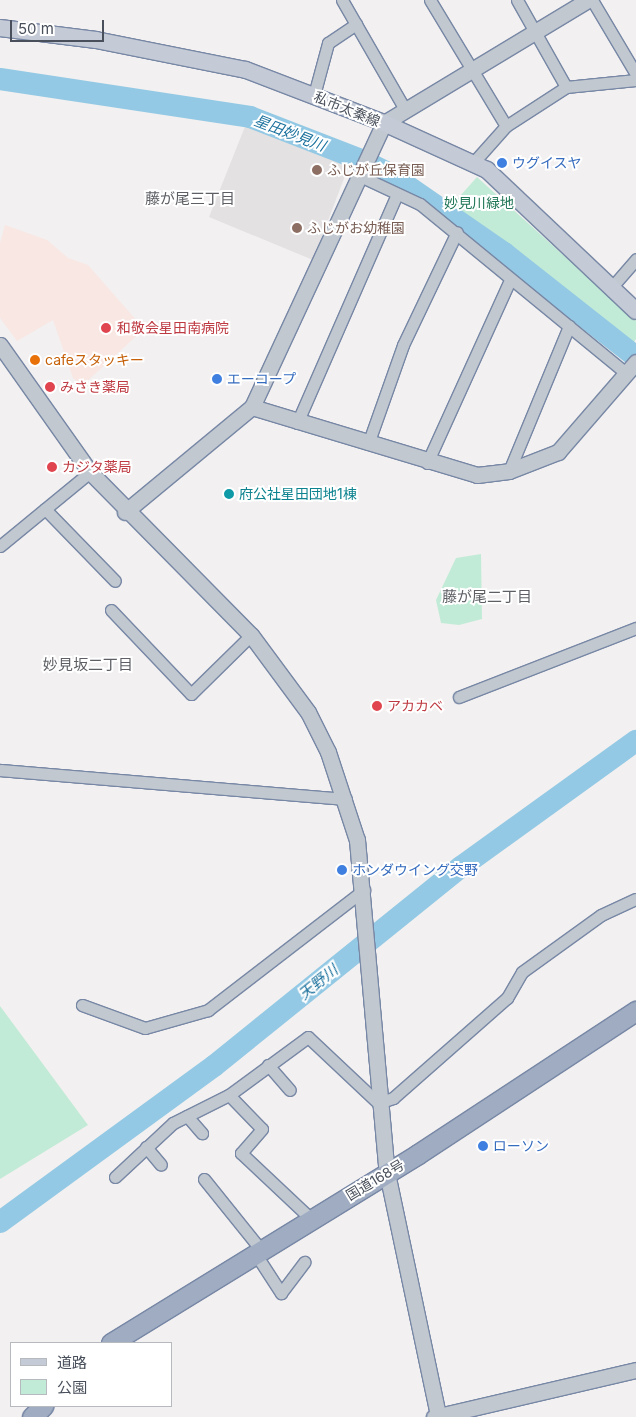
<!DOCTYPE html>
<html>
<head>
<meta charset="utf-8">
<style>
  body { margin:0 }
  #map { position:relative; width:636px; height:1417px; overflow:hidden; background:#f2f0f0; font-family:Inter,"Noto Sans JP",sans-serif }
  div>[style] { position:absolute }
  .education>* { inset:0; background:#e3e1e1 }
  .medical>* { inset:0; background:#f9e7e3 }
  .green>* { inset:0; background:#c2ebd7 }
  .river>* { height:22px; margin:-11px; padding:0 11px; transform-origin:11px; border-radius:11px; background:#93c9e4 }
  .roads { filter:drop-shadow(1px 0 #7787a5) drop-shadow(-1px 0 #7787a5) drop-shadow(0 1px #7787a5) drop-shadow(0 -1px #7787a5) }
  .minor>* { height:11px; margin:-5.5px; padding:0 5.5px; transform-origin:5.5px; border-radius:5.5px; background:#c1c8d0 }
  .tertiary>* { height:15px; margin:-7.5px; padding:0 7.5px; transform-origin:7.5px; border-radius:7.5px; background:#c1c8d0 }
  .secondary>* { height:16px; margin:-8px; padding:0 8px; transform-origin:8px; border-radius:8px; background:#c4cad6 }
  .trunk>* { height:19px; margin:-9.5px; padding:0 9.5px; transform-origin:9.5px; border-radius:9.5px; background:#9facc2 }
  .dots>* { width:14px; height:14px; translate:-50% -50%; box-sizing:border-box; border:2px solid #fff; border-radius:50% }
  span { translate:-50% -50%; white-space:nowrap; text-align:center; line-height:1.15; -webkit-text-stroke:4px #fff; paint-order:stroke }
  .street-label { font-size:14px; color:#49505b }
  .shop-label { font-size:14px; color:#366cbe }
  .left { translate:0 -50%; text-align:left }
  .education-label { font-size:14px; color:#785e54 }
  .park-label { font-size:14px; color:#207656 }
  .health-label { font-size:14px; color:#be3a42 }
  .food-label { font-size:14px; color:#c56008 }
  .culture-label { font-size:14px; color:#0d838f }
  .water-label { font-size:15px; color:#1a719d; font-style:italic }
  .neighbourhood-label { font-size:15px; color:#5d5f64 }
  .legend { position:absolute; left:10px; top:1342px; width:162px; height:65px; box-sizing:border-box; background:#fff; border:1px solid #b6b9bd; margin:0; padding:6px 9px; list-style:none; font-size:15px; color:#49505b }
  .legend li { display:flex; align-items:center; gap:10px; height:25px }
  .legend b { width:25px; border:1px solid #b6b9bd }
  .scale { position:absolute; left:10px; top:20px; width:94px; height:22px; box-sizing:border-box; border:2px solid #49505b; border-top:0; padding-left:6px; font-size:15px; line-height:18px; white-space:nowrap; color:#49505b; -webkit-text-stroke:4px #fff; paint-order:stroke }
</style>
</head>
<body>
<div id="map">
  <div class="education">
    <i style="clip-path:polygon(246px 124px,340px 159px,348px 168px,313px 260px,209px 217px)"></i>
  </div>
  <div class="medical">
    <i style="clip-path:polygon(5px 225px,47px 240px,68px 258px,88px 265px,144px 329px,82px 386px,73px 378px,53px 320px,17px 341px,0 318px,0 243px)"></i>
  </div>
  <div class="green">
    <i style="clip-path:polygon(477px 177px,636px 321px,636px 339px,630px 348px,452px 205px)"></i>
    <i style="clip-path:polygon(481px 554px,482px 619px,459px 625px,441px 623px,436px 600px,456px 558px)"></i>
    <i style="clip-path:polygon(0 1006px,88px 1125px,0 1179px)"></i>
  </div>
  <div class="river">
    <i style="left:0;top:79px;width:253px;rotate:8.6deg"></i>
    <i style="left:250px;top:117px;width:122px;rotate:21.1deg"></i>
    <i style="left:364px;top:161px;width:29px;rotate:27deg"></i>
    <i style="left:390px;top:174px;width:139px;rotate:34.7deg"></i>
    <i style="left:504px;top:253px;width:168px;rotate:38.2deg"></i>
    <i style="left:0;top:1222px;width:265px;rotate:-36.1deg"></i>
    <i style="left:214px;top:1066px;width:317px;rotate:-38.9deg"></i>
    <i style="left:461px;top:867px;width:216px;rotate:-35.8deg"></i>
  </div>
  <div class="roads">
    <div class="minor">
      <i style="left:342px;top:0;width:125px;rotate:60.1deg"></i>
      <i style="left:430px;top:0;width:147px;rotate:58.9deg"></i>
      <i style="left:517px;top:0;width:100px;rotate:60.6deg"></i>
      <i style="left:592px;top:0;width:86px;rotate:59.3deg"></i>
      <i style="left:314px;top:95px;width:54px;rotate:-74.9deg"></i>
      <i style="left:328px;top:43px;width:34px;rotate:-34deg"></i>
      <i style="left:473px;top:163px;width:50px;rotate:-48.3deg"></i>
      <i style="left:506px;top:126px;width:72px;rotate:-33deg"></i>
      <i style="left:566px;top:87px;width:70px;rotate:-5.7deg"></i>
      <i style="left:360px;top:176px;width:66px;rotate:25deg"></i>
      <i style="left:420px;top:204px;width:268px;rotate:39.4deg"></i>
      <i style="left:611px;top:288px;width:38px;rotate:-49deg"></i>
      <i style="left:297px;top:423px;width:250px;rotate:-66.4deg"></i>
      <i style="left:368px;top:444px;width:105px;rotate:-70.5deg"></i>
      <i style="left:403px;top:345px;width:125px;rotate:-64.5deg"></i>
      <i style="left:427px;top:463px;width:199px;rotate:-65.6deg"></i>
      <i style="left:509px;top:471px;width:157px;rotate:-67.5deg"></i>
      <i style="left:45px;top:509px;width:100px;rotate:45.8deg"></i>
      <i style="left:0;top:546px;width:117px;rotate:-39.4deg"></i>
      <i style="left:111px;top:610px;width:116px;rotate:46.4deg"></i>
      <i style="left:191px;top:694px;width:84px;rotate:-44.5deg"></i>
      <i style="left:459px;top:697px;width:190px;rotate:-21.3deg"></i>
      <i style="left:0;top:770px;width:347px;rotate:4.8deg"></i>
      <i style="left:82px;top:1005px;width:67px;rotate:20.1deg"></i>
      <i style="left:145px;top:1028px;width:66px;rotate:-15.9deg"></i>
      <i style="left:208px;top:1010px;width:197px;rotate:-37.6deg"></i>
      <i style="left:268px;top:1065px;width:33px;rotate:49deg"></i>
      <i style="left:229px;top:1095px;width:47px;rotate:45.9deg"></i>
      <i style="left:262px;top:1129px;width:32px;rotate:131deg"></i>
      <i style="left:241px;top:1153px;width:96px;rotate:43.3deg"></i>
      <i style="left:187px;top:1116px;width:23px;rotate:49deg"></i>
      <i style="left:146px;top:1147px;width:23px;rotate:50deg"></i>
      <i style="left:115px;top:1177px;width:79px;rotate:-43deg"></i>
      <i style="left:173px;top:1123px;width:63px;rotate:-26.6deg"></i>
      <i style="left:229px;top:1095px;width:98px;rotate:-36.3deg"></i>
      <i style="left:308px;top:1037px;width:96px;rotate:43.3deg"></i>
      <i style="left:378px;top:1103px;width:16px;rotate:-18deg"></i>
      <i style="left:393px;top:1098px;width:152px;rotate:-41.3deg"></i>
      <i style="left:507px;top:998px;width:30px;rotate:-60deg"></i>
      <i style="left:522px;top:972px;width:97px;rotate:-35.8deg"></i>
      <i style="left:601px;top:915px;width:38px;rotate:-25deg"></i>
      <i style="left:204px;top:1179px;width:91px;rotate:51.2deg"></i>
      <i style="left:255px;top:1253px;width:48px;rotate:57deg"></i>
      <i style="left:281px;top:1293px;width:39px;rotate:-53deg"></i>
    </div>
    <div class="tertiary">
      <i style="left:0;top:345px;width:156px;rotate:54.7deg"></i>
      <i style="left:90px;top:472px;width:229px;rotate:45.4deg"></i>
      <i style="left:251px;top:635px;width:96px;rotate:53.5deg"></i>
      <i style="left:308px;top:712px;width:45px;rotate:63.4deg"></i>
      <i style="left:328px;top:752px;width:93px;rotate:71.8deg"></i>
      <i style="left:357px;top:840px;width:334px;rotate:84.9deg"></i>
      <i style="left:387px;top:1173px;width:248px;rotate:78.1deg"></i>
      <i style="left:252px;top:407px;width:235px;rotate:16.8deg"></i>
      <i style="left:477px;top:475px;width:32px;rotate:-7deg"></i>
      <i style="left:509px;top:471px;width:53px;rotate:-21.2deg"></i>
      <i style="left:558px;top:452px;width:119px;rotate:-49.1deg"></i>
      <i style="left:125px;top:512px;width:165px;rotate:-39.6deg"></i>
      <i style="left:252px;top:407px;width:313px;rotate:-65.1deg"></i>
      <i style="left:384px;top:123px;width:238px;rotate:-31.1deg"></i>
      <i style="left:434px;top:1417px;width:207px;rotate:-13.1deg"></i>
    </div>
    <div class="secondary">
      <i style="left:0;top:28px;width:97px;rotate:7.1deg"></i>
      <i style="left:96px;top:40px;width:153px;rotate:11.3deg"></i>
      <i style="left:246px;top:70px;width:148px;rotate:21deg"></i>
      <i style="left:384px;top:123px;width:113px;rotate:24.5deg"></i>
      <i style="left:487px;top:170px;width:205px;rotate:43.4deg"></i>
    </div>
    <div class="trunk">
      <i style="left:111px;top:1343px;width:361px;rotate:-31.6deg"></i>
      <i style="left:418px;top:1154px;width:261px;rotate:-33.3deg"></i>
      <i style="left:32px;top:1417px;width:16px;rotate:-45deg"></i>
    </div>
  </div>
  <div class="dots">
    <i style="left:502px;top:163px;background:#3f7fe0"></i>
    <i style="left:317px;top:170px;background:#8d6e63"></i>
    <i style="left:297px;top:228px;background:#8d6e63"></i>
    <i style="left:106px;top:328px;background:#e0444e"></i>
    <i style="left:35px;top:360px;background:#e8710a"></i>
    <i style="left:217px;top:379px;background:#3f7fe0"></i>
    <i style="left:50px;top:387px;background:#e0444e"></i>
    <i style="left:52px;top:467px;background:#e0444e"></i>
    <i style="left:229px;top:494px;background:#0f9aa8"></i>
    <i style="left:377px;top:706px;background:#e0444e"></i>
    <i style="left:342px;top:870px;background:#3f7fe0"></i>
    <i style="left:483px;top:1146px;background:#3f7fe0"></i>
  </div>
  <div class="street-label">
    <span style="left:347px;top:109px;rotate:22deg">私市太秦線</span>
    <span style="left:375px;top:1180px;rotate:-31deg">国道168号</span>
  </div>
  <div class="shop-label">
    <span class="left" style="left:512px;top:163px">ウグイスヤ</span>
    <span class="left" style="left:227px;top:379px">エーコープ</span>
    <span class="left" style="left:352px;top:870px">ホンダウイング交野</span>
    <span class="left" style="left:493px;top:1146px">ローソン</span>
  </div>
  <div class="education-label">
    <span class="left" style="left:327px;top:170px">ふじが丘保育園</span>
    <span class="left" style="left:307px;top:228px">ふじがお幼稚園</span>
  </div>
  <div class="park-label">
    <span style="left:479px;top:203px">妙見川緑地</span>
  </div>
  <div class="health-label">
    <span class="left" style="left:117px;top:328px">和敬会星田南病院</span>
    <span class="left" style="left:60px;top:387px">みさき薬局</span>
    <span class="left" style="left:62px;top:467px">カジタ薬局</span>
    <span class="left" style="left:387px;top:706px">アカカベ</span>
  </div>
  <div class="food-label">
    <span class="left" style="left:45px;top:360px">cafeスタッキー</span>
  </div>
  <div class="culture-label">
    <span class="left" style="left:239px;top:494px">府公社星田団地1棟</span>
  </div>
  <div class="water-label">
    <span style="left:290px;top:133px;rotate:21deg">星田妙見川</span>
    <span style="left:318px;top:982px;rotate:-39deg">天野川</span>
  </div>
  <div class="neighbourhood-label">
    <span style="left:190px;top:199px">藤が尾三丁目</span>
    <span style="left:487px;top:597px">藤が尾二丁目</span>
    <span style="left:88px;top:665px">妙見坂二丁目</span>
  </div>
  <ul class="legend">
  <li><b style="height:6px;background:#c4cad6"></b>道路</li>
  <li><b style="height:14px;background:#c2ebd7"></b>公園</li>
  </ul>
  <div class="scale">50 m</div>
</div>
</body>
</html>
